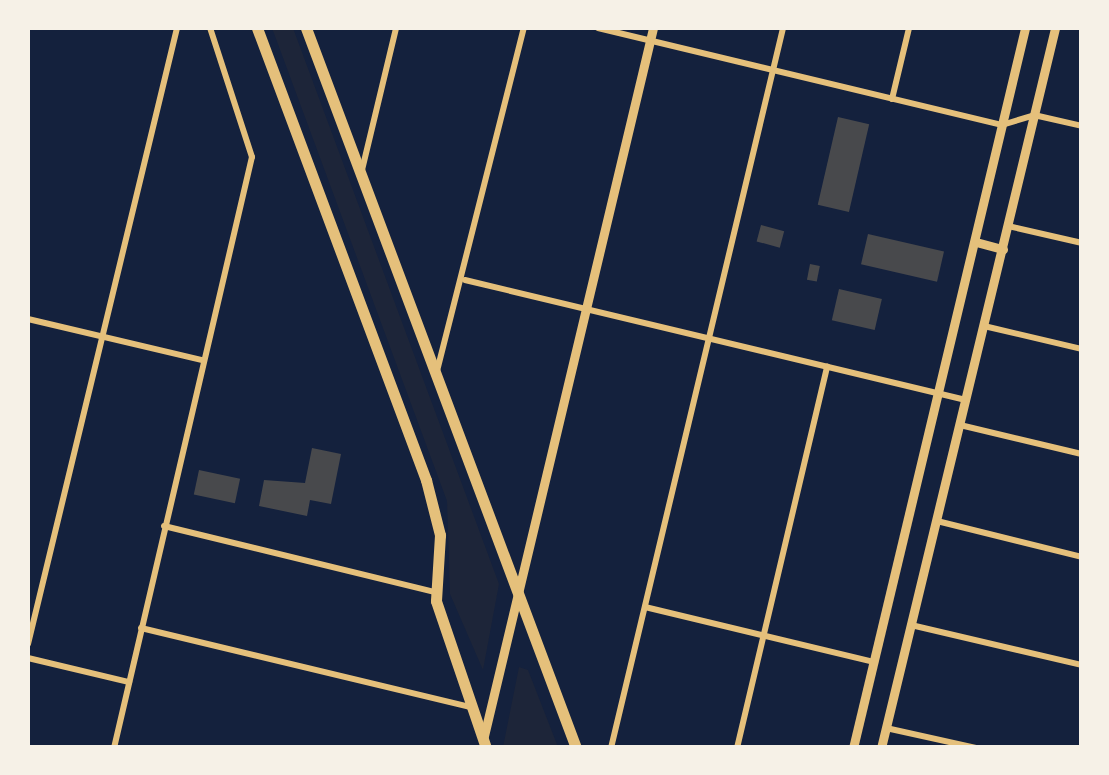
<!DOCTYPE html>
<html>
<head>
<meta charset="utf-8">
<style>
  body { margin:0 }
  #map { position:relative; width:1109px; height:775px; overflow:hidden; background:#14213d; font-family:"Sofia Sans Condensed",sans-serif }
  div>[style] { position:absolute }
  .green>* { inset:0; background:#1d2539 }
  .building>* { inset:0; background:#48494c; transform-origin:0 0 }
  .minor>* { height:6px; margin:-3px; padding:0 3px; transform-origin:3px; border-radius:3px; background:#e5c07b }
  .tertiary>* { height:9px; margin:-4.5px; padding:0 4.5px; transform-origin:4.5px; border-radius:4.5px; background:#e5c07b }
  .primary>* { height:11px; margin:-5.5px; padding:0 5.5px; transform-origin:5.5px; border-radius:5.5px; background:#e5c07b }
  span { translate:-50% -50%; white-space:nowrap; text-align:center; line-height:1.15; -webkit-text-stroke:8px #f6f1e7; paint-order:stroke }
  .frame { position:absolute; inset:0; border:30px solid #f6f1e7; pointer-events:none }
</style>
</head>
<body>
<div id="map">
  <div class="green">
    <i style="clip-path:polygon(272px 28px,293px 28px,499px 584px,483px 670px,450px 594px,447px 501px)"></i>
    <i style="clip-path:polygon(519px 667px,528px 670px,558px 747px,503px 747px)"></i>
  </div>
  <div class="building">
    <i style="left:838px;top:117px;width:32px;height:90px;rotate:13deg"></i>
    <i style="left:761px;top:225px;width:24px;height:17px;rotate:15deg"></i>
    <i style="left:868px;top:234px;width:78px;height:31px;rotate:13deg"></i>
    <i style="left:810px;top:264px;width:10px;height:16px;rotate:11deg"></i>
    <i style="left:839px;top:289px;width:44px;height:32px;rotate:13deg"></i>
    <i style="clip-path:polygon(312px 448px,341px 454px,331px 504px,310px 500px,307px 516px,259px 506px,264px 480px,305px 483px)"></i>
    <i style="left:199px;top:470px;width:42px;height:25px;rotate:12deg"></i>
  </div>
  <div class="minor">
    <i style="left:598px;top:28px;width:415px;rotate:13.5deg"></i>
    <i style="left:1002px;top:125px;width:34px;rotate:-17deg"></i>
    <i style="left:1034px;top:115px;width:49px;rotate:12.9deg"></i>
    <i style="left:892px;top:99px;width:73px;rotate:-76.5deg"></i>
    <i style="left:362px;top:170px;width:146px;rotate:-76.5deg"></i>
    <i style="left:1008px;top:226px;width:76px;rotate:12.9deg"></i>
    <i style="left:465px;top:280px;width:515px;rotate:13.47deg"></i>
    <i style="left:28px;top:319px;width:179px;rotate:13.3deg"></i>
    <i style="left:984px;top:326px;width:101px;rotate:13.2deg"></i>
    <i style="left:437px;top:371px;width:354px;rotate:-75.8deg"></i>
    <i style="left:960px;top:425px;width:125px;rotate:13.4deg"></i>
    <i style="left:937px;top:521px;width:149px;rotate:13.9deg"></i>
    <i style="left:164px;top:526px;width:278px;rotate:13.7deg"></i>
    <i style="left:645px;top:607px;width:236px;rotate:13.5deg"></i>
    <i style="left:911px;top:625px;width:176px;rotate:13.2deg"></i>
    <i style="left:141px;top:628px;width:338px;rotate:13.5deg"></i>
    <i style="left:28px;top:644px;width:634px;rotate:-76.4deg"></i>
    <i style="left:28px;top:658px;width:104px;rotate:13.4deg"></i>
    <i style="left:886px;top:728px;width:92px;rotate:12.5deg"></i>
    <i style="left:114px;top:748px;width:607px;rotate:-76.86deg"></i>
    <i style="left:252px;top:157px;width:136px;rotate:-108deg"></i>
    <i style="left:611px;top:748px;width:740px;rotate:-76.56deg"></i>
    <i style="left:737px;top:748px;width:392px;rotate:-76.7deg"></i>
  </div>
  <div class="tertiary">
    <i style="left:976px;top:242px;width:28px;rotate:15deg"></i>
    <i style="left:483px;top:740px;width:732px;rotate:-76.57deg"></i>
    <i style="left:853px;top:748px;width:740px;rotate:-76.56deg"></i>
    <i style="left:881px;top:748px;width:741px;rotate:-76.41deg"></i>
  </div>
  <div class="primary">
    <i style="left:257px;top:28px;width:483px;rotate:69.5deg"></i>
    <i style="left:426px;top:480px;width:57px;rotate:75.7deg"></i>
    <i style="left:440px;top:535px;width:66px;rotate:93.5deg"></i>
    <i style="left:436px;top:601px;width:155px;rotate:71.2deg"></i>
    <i style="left:306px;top:28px;width:769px;rotate:69.44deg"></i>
  </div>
  <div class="frame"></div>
</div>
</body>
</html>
